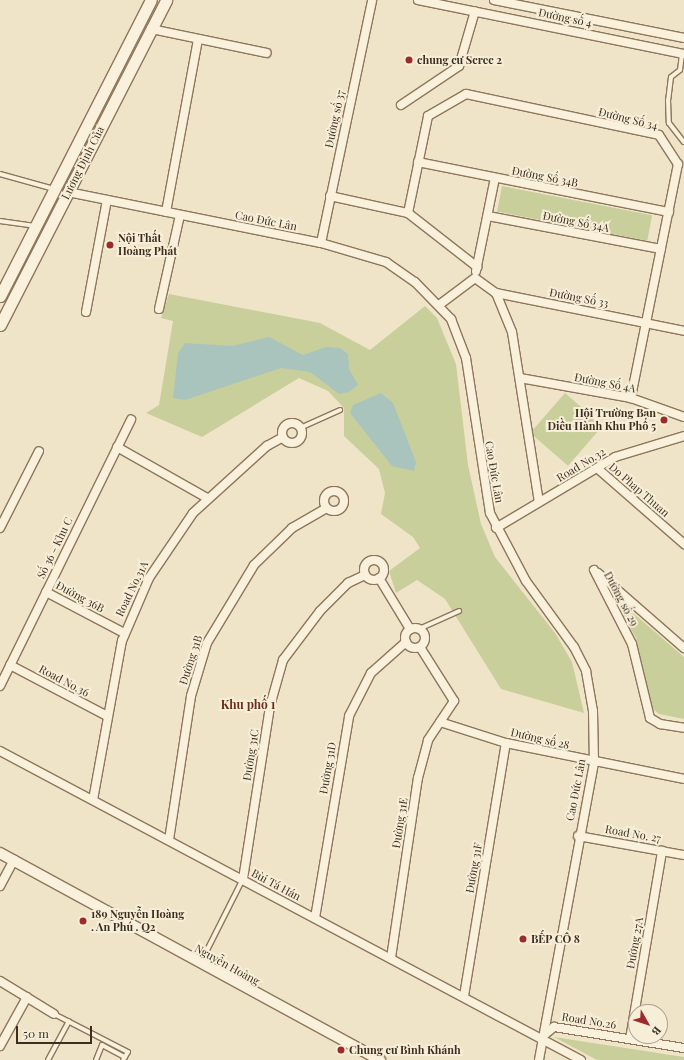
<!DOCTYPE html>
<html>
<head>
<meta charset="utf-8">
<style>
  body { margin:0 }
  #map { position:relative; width:684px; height:1060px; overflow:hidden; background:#f0e4c8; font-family:"Playfair Display",serif }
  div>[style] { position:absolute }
  .green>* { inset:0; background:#c9cf9b; transform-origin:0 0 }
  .water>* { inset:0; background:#a9c4bc }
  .roads { filter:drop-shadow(1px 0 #8d765c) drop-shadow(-1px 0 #8d765c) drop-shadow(0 1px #8d765c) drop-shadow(0 -1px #8d765c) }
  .service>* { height:4px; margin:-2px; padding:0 2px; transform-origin:2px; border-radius:2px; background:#faf1dc }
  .minor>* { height:8px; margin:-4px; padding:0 4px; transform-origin:4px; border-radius:4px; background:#faf1dc }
  .minor>.ring { margin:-4px; padding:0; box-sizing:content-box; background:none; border:8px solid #faf1dc; border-radius:50% }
  .tertiary>* { height:10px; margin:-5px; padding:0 5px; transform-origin:5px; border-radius:5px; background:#faf1dc }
  .secondary>* { height:11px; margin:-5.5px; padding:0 5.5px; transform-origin:5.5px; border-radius:5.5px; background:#faf1dc }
  .dots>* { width:11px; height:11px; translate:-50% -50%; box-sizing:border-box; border:2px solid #f7eed8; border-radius:50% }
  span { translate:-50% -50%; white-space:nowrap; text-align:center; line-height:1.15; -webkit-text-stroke:4px #f7eed8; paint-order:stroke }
  .street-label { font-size:11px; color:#3d2e20 }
  .poi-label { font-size:11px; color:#3d2e20; font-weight:700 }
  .left { translate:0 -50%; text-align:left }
  .right { translate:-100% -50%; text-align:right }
  .neighbourhood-label { font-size:12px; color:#6b2e1e; font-weight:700 }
  .north { position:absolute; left:628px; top:1004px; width:40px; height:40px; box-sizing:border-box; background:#f7eed8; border:1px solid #ada18e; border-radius:50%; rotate:129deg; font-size:11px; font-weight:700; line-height:16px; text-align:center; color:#3d2e20 }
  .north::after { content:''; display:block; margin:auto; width:14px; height:18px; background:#9e2a2b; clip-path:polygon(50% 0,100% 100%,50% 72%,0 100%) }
  .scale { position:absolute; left:16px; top:1026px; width:76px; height:18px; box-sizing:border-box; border:2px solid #3d2e20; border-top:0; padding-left:5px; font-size:12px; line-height:14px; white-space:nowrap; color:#3d2e20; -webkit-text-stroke:3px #f7eed8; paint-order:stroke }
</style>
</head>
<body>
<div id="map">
  <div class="green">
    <i style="left:502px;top:186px;width:153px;height:26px;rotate:11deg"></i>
    <i style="clip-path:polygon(169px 294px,320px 323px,370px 350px,425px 306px,437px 318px,456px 364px,468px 465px,481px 524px,495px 557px,555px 633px,572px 662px,584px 713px,501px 689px,445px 599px,417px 580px,396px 593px,389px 571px,420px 548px,413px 537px,381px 514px,385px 493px,379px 469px,344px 436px,344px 408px,328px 391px,299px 378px,202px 437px,146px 413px,159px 405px,173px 321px,161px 318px)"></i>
    <i style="left:565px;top:393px;width:50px;height:53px;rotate:41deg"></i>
    <i style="clip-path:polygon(611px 594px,684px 657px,684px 719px,659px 714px,651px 707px,636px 638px)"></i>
    <i style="clip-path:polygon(554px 1037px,684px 1057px,684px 1060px,597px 1060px)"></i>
  </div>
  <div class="water">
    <i style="clip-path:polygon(269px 337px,303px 355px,326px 347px,340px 348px,348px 354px,349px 369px,358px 385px,349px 392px,339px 394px,310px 372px,281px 368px,185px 400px,173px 398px,178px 353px,185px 343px,232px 346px)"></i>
    <i style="clip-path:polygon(381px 393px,393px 403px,416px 462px,414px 471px,392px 466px,350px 413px,353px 405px)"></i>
  </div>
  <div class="roads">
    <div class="service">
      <i style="left:682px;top:54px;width:16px;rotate:97deg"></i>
      <i style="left:680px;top:70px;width:11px;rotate:142deg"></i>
      <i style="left:671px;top:77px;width:23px;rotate:97deg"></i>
      <i style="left:668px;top:100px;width:23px;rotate:88deg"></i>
      <i style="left:669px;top:123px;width:24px;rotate:52deg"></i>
      <i style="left:0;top:174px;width:56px;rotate:15.5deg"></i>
      <i style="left:0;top:221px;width:35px;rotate:8deg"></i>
      <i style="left:300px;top:428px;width:44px;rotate:-24.2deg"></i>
      <i style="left:419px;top:629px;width:44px;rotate:-24.2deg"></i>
      <i style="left:201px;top:962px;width:93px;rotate:-63.2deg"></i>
      <i style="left:54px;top:1014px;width:83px;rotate:27.2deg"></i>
      <i style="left:128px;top:1052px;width:9px;rotate:122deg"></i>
      <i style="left:48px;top:1060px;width:44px;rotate:-61.7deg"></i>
      <i style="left:96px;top:1060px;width:16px;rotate:-68deg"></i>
      <i style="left:102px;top:1045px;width:26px;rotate:28deg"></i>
    </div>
    <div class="minor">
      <i style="left:418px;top:0;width:271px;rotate:11.5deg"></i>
      <i style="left:494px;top:0;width:194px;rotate:11.3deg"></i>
      <i style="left:151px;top:29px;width:118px;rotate:11.7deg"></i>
      <i style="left:401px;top:105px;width:70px;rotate:-33.9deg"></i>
      <i style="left:459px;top:66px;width:57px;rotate:-73.8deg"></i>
      <i style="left:418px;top:162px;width:256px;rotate:11.3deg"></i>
      <i style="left:68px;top:192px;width:258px;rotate:11.4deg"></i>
      <i style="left:321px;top:243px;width:68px;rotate:16.3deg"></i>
      <i style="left:386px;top:262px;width:35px;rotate:35deg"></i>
      <i style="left:415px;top:282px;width:52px;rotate:45.8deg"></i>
      <i style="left:451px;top:319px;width:42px;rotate:69deg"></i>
      <i style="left:466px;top:358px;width:157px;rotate:81.2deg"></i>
      <i style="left:490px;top:513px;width:77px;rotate:62.1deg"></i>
      <i style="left:526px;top:581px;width:82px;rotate:54deg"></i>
      <i style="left:574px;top:647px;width:27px;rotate:63deg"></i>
      <i style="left:586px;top:671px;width:41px;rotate:80.1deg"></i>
      <i style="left:593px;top:711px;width:52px;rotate:88.9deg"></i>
      <i style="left:594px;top:763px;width:302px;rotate:100.5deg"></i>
      <i style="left:330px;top:196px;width:80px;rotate:12.3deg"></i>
      <i style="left:408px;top:213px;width:88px;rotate:38deg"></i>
      <i style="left:166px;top:212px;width:176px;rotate:-79.5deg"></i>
      <i style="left:408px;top:213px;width:99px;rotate:-78.3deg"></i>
      <i style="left:428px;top:116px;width:44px;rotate:-30.1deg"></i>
      <i style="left:466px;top:94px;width:197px;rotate:12deg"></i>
      <i style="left:659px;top:135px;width:35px;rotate:57deg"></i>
      <i style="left:678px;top:164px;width:239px;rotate:101.4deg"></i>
      <i style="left:488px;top:216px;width:176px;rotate:10.8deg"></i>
      <i style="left:321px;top:243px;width:248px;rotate:-78.1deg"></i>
      <i style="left:476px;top:271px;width:95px;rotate:-78.5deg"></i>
      <i style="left:496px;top:293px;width:42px;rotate:67.7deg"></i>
      <i style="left:512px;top:332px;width:172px;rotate:81deg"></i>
      <i style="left:439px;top:305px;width:45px;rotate:-36.9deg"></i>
      <i style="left:475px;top:278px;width:26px;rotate:36deg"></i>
      <i style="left:496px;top:293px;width:192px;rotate:11.4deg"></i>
      <i style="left:159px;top:309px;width:96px;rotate:-77.4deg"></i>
      <i style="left:86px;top:312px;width:114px;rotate:-79.4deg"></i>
      <i style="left:520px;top:378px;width:113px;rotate:10.2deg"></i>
      <i style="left:631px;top:398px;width:56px;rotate:19.7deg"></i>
      <i class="ring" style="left:282px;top:423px;width:12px;height:12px"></i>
      <i style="left:117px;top:447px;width:103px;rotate:29.5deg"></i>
      <i style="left:597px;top:468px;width:116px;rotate:41.1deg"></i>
      <i class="ring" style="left:324px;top:491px;width:12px;height:12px"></i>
      <i style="left:0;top:528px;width:86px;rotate:-63.1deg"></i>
      <i style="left:496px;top:528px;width:139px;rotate:-30.8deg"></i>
      <i style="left:615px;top:457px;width:72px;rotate:-16.9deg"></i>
      <i class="ring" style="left:364px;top:560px;width:12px;height:12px"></i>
      <i style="left:594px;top:570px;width:83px;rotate:62.8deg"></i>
      <i style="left:632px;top:644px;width:76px;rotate:76.3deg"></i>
      <i style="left:650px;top:718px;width:12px;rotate:31deg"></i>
      <i style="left:660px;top:724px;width:24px;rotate:9deg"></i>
      <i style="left:598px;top:573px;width:114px;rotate:41.1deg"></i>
      <i style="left:379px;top:578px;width:60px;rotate:58.7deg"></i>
      <i style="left:46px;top:592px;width:88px;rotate:27.7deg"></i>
      <i class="ring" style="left:405px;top:628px;width:12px;height:12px"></i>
      <i style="left:10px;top:665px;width:110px;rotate:27.7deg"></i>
      <i style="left:0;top:686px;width:297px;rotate:-63.8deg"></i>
      <i style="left:440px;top:722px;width:69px;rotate:17.7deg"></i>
      <i style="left:506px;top:743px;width:182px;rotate:11.4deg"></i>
      <i style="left:0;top:751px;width:658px;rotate:28.01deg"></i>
      <i style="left:93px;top:800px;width:162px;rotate:-79.7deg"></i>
      <i style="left:122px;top:641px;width:69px;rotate:-66.8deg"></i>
      <i style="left:149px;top:578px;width:78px;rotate:-55.9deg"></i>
      <i style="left:193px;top:513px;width:100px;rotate:-42.2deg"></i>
      <i style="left:267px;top:446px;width:18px;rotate:-29deg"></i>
      <i style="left:578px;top:836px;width:108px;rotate:10.2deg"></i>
      <i style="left:169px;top:840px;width:146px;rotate:-81.3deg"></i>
      <i style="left:191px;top:696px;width:55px;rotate:-73.2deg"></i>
      <i style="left:207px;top:643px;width:91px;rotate:-58.9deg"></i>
      <i style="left:254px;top:565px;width:53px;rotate:-44.2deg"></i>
      <i style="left:292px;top:528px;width:39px;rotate:-30deg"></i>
      <i style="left:243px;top:879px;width:175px;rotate:-81.1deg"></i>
      <i style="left:270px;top:706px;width:48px;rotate:-74.2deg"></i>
      <i style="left:283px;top:660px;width:61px;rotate:-52.9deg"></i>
      <i style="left:320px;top:611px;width:40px;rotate:-45deg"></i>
      <i style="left:348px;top:583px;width:19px;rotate:-25deg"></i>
      <i style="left:0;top:886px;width:30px;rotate:-62deg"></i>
      <i style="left:315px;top:918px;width:205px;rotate:-80.4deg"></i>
      <i style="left:349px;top:716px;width:48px;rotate:-62.9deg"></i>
      <i style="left:371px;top:673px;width:47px;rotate:-41.5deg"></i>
      <i style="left:391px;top:958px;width:182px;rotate:-81.5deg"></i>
      <i style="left:418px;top:778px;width:39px;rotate:-75deg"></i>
      <i style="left:428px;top:740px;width:47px;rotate:-56.3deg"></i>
      <i style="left:454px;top:701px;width:64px;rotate:-122.2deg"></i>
      <i style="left:0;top:981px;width:63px;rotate:31.4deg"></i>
      <i style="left:464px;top:996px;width:256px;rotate:-80.6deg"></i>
      <i style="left:542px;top:1037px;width:16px;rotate:-40deg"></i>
      <i style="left:554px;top:1027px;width:132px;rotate:9.2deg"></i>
      <i style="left:630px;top:1039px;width:191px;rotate:-80.3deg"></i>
      <i style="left:0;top:1046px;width:56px;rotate:-61.1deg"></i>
    </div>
    <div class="tertiary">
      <i style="left:0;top:853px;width:433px;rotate:28.6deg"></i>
    </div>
    <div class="secondary">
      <i style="left:0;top:296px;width:332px;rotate:-63deg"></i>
      <i style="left:0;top:325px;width:365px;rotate:-62.9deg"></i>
    </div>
  </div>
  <div class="dots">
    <i style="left:409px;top:60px;background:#9e2a2b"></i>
    <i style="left:110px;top:245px;background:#9e2a2b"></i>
    <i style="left:664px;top:420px;background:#9e2a2b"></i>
    <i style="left:83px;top:921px;background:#9e2a2b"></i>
    <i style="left:523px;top:939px;background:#9e2a2b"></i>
    <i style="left:341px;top:1050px;background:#9e2a2b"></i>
  </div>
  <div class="street-label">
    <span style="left:565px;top:18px;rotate:12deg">Đường số 4</span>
    <span style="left:335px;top:119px;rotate:-78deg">Đường số 37</span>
    <span style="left:628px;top:119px;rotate:14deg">Đường Số 34</span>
    <span style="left:83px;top:163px;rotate:-63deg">Lương Định Của</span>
    <span style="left:545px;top:177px;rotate:11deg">Đường Số 34B</span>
    <span style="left:266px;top:221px;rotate:11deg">Cao Đức Lân</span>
    <span style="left:576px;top:222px;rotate:11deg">Đường Số 34A</span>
    <span style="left:579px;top:298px;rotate:11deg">Đường Số 33</span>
    <span style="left:605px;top:383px;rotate:11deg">Đường Số 4A</span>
    <span style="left:581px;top:465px;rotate:-31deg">Road No.32</span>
    <span style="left:494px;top:472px;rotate:80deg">Cao Đức Lân</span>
    <span style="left:639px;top:490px;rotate:41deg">Do Phap Thuan</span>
    <span style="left:55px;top:548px;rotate:-64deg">Số 36 - Khu C</span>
    <span style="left:132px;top:589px;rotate:-64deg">Road No.31A</span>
    <span style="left:80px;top:597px;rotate:28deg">Đường 36B</span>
    <span style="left:621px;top:599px;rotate:62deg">Đường số 29</span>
    <span style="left:191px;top:660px;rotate:-72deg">Đường 31B</span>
    <span style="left:64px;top:681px;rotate:28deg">Road No.36</span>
    <span style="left:540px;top:739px;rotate:13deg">Đường số 28</span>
    <span style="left:251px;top:755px;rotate:-81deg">Đường 31C</span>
    <span style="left:328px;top:768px;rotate:-80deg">Đường 31D</span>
    <span style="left:576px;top:790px;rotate:-79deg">Cao Đức Lân</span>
    <span style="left:400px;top:823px;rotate:-81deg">Đường 31E</span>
    <span style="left:633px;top:834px;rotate:10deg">Road No. 27</span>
    <span style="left:474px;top:868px;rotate:-80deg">Đường 31F</span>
    <span style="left:276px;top:885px;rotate:28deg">Bùi Tá Hán</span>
    <span style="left:635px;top:943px;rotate:-80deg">Đường 27A</span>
    <span style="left:227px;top:965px;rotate:29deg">Nguyễn Hoàng</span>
    <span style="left:589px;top:1021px;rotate:9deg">Road No.26</span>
  </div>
  <div class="poi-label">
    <span class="left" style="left:417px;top:60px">chung cư Screc 2</span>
    <span class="left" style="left:118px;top:245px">Nội Thất<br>Hoàng Phát</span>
    <span class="right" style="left:656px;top:420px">Hội Trường Ban<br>Điều Hành Khu Phố 5</span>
    <span class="left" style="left:91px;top:921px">189 Nguyễn Hoàng<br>. An Phú . Q2</span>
    <span class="left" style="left:531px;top:939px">BẾP CÔ 8</span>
    <span class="left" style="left:349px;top:1050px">Chung cư Bình Khánh</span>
  </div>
  <div class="neighbourhood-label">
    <span style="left:248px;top:705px">Khu phố 1</span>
  </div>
  <div class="north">B</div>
  <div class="scale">50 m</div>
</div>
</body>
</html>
